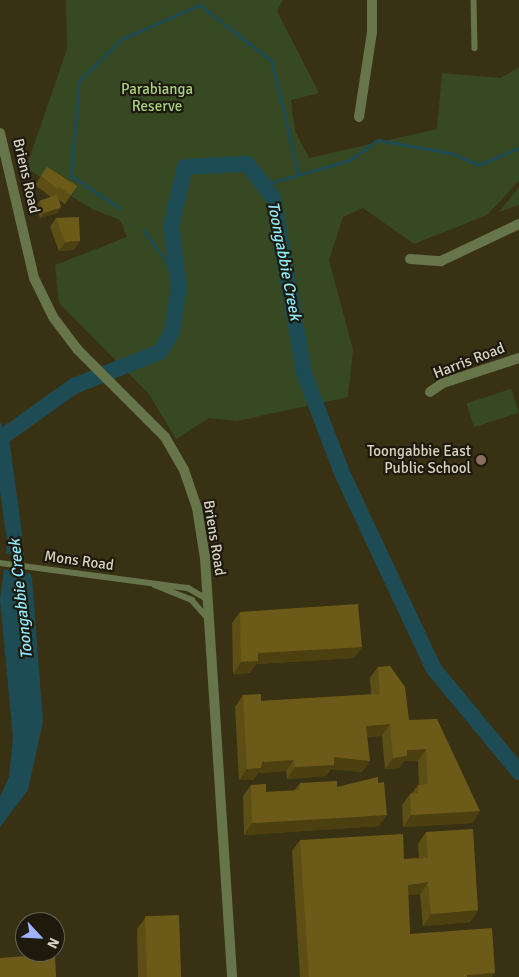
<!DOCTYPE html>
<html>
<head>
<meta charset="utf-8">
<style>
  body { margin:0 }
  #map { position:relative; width:519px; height:977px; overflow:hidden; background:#393114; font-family:Signika,sans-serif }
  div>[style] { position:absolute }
  .green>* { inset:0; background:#374923; transform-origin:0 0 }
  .water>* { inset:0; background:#1d4c54 }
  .pier>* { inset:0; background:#393114 }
  .stream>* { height:2.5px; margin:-1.25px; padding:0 1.25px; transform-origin:1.25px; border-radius:1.25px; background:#1d4c54 }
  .river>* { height:16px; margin:-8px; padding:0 8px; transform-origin:8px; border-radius:8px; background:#1d4c54 }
  .service>* { height:5.5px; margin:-2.75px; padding:0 2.75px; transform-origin:2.75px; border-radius:2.75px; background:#67754a }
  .minor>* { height:10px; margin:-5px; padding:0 5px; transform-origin:5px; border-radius:5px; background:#67754a }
  .tertiary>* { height:10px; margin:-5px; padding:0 5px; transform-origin:5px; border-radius:5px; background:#67754a }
  .wall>* { inset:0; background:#5d4e15 }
  .shaded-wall>* { inset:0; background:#4c4011 }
  .building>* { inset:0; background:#6c5b18; transform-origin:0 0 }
  .dots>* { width:14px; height:14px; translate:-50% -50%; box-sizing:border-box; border:2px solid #1d190d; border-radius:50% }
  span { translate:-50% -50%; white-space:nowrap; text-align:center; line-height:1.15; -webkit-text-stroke:4.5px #1d190d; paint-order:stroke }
  .park-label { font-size:15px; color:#a8d07e }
  .street-label { font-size:15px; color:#d7d3c2 }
  .poi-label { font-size:15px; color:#d7d3c2 }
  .right { translate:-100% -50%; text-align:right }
  .water-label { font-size:16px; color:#8beafc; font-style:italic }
  .north { position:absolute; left:15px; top:912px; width:50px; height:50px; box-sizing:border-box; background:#1d190d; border:1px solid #676355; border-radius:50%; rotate:115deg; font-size:14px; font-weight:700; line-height:20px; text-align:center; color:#d7d3c2 }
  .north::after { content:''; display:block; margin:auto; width:18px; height:22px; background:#9fb3fd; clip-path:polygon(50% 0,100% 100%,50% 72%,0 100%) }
</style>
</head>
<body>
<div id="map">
  <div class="green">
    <i style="clip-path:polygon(66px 0,283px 0,277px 11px,319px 93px,291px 100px,295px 131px,309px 158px,437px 129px,442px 73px,501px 78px,519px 67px,519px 181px,487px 215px,414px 244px,363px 208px,343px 217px,329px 260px,353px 350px,348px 397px,237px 421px,209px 418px,176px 439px,149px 394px,59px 303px,55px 265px,127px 237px,120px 220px,92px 209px,26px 168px,67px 49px)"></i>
    <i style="clip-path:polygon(519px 187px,519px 205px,499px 212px)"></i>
    <i style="left:511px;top:389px;width:25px;height:47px;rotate:72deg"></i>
  </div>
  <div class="water">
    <i style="clip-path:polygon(11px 513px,32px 578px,43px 722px,28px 790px,0 827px,0 797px,9px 777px,13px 737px,0 600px)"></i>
  </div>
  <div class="pier">
    <i style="clip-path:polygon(2px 553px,28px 556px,33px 574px,0 569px)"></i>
  </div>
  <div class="stream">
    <i style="left:263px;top:185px;width:91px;rotate:-16deg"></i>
    <i style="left:350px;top:160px;width:34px;rotate:-36deg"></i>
    <i style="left:378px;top:140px;width:74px;rotate:10.1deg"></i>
    <i style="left:451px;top:153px;width:30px;rotate:23deg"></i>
    <i style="left:479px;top:165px;width:43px;rotate:-23deg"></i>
    <i style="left:120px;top:209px;width:59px;rotate:-146deg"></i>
    <i style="left:71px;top:176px;width:95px;rotate:-85.2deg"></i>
    <i style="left:79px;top:81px;width:60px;rotate:-44.3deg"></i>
    <i style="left:122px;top:39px;width:85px;rotate:-23.6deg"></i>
    <i style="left:200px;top:5px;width:91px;rotate:37.9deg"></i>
    <i style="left:272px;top:61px;width:117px;rotate:76.7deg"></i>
    <i style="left:144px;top:230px;width:57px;rotate:54.3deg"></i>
    <i style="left:0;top:424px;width:14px;rotate:86deg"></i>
  </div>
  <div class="river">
    <i style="left:14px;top:534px;width:97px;rotate:-97.7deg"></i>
    <i style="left:1px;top:438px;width:90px;rotate:-35.5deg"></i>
    <i style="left:74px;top:386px;width:92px;rotate:-21.6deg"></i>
    <i style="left:160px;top:352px;width:23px;rotate:-59deg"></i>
    <i style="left:172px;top:332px;width:45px;rotate:-81deg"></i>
    <i style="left:179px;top:288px;width:63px;rotate:-97.4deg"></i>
    <i style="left:171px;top:226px;width:61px;rotate:-76.7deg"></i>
    <i style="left:185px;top:167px;width:62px;rotate:-2.8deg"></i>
    <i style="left:247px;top:164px;width:42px;rotate:51.8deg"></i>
    <i style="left:273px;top:197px;width:182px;rotate:79.9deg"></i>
    <i style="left:305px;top:376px;width:104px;rotate:69.1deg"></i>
    <i style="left:342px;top:473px;width:217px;rotate:64.9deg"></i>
    <i style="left:434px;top:669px;width:134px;rotate:50.5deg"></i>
  </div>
  <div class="service">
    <i style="left:474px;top:0;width:48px;rotate:88.8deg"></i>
    <i style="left:0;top:563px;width:190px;rotate:7.6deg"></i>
    <i style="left:188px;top:588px;width:22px;rotate:30deg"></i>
    <i style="left:155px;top:585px;width:40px;rotate:22deg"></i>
    <i style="left:192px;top:600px;width:23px;rotate:49deg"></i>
  </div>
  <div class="minor">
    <i style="left:359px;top:117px;width:86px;rotate:-81.3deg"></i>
    <i style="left:372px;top:32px;width:32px;rotate:-90deg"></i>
    <i style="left:410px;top:259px;width:31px;rotate:4deg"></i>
    <i style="left:441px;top:261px;width:86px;rotate:-25.4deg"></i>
    <i style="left:430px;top:392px;width:16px;rotate:-35deg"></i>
    <i style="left:443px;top:383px;width:80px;rotate:-18.2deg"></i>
  </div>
  <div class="tertiary">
    <i style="left:0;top:133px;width:149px;rotate:76.8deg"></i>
    <i style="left:34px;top:278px;width:43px;rotate:64deg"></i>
    <i style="left:53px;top:317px;width:41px;rotate:52.9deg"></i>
    <i style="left:78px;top:350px;width:123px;rotate:45deg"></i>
    <i style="left:165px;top:437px;width:38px;rotate:60deg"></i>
    <i style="left:184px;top:470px;width:40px;rotate:71.1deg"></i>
    <i style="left:197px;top:508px;width:51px;rotate:80.9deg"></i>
    <i style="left:205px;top:558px;width:420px;rotate:86.3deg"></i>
  </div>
  <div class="wall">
    <i style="clip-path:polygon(47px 167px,77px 186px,65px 204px,59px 200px,61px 207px,57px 213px,40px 218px,36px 206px,40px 201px,51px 197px,35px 185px)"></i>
    <i style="clip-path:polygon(56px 218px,74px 250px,59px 251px,50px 227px)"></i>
    <i style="clip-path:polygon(240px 612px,362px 647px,354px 658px,256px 664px,250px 673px,233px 674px,232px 623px)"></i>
    <i style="clip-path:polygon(378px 667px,409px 720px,480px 811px,472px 823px,403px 827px,402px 805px,410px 794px,412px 793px,418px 785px,419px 785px,418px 761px,404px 761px,399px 768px,385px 769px,382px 736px,367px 737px,362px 772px,331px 769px,326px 776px,287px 779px,286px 771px,258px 773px,253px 780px,239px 780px,235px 707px,243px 695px,261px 701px,371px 694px,370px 678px)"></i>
    <i style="clip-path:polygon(300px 783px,337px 787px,379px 826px,244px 835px,243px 796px,251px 785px,266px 792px,294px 791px)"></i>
    <i style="clip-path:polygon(426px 832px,478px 910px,470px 922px,423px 926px,420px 894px,408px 895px,410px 934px,492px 977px,300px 977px,292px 851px,300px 840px,404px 859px,419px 858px,418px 844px)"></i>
    <i style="clip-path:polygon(145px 918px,181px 977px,138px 977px,137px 929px)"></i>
  </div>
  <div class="shaded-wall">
    <i style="clip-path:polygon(61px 207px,57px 213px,40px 218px,44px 212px)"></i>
    <i style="clip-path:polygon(80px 241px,74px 250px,59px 251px,65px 242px)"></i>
    <i style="clip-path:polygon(362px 647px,354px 658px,256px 664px,250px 673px,233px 674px,241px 662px,258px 653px)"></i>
    <i style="clip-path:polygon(390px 724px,382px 736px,358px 737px,366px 726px)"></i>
    <i style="clip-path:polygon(426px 749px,418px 761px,404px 761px,399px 768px,385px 769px,393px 758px,407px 750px)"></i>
    <i style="clip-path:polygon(334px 757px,370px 761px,362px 772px,331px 769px,326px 776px,287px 779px,295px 767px)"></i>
    <i style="clip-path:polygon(294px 760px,286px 771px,258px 773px,253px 780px,239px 780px,247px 769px,262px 762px)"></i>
    <i style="clip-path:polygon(480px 811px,472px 823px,403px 827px,411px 815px)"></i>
    <i style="clip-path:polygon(387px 815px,379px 826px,244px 835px,252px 823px)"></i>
    <i style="clip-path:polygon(428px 882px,420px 894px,400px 896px,408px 885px)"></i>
    <i style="clip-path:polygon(478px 910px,470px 922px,423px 926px,431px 914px)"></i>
    <i style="clip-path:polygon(495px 973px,492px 977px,465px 977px,467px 975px)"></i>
  </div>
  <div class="building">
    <i style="clip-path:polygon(47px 167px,77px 186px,71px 195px,57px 186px,59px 190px,41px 176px)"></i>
    <i style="left:57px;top:195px;width:13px;height:18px;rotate:72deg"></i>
    <i style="clip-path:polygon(79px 217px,80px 241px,65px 242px,56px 218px)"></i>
    <i style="clip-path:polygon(358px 604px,362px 647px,258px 653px,258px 661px,241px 662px,240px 612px)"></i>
    <i style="clip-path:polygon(390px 666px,405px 687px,409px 720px,437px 719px,480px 811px,411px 815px,410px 794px,418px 793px,418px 785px,428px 784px,426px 749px,407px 750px,407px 756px,393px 758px,390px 724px,366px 726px,370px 761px,334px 757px,334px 765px,295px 767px,294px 760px,262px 762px,261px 768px,247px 769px,243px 695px,261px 694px,261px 701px,380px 694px,378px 667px)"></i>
    <i style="clip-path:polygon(378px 777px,378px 783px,384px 782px,387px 815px,252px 823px,251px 785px,266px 784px,266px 792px,299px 790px,300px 783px,337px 781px,337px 787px)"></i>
    <i style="clip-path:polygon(473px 829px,478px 910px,431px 914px,428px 882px,408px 885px,410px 934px,492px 928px,495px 973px,467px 975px,467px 977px,309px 977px,300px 840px,403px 834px,404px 859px,428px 858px,426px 832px)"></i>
    <i style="left:179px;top:915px;width:62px;height:34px;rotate:88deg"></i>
    <i style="clip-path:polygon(55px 954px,56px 977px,0 977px,0 958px)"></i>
  </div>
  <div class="dots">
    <i style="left:481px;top:460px;background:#8d6e63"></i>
  </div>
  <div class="park-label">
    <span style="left:157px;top:98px">Parabianga<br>Reserve</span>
  </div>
  <div class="street-label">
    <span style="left:26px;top:176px;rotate:77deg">Briens Road</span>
    <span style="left:469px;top:361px;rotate:-21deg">Harris Road</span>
    <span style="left:214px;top:538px;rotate:81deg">Briens Road</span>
    <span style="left:79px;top:561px;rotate:8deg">Mons Road</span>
  </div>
  <div class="poi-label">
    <span class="right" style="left:471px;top:460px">Toongabbie East<br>Public School</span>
  </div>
  <div class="water-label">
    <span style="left:284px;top:261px;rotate:79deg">Toongabbie Creek</span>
    <span style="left:21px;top:599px;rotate:-96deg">Toongabbie Creek</span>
  </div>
  <div class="north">N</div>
</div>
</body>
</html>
